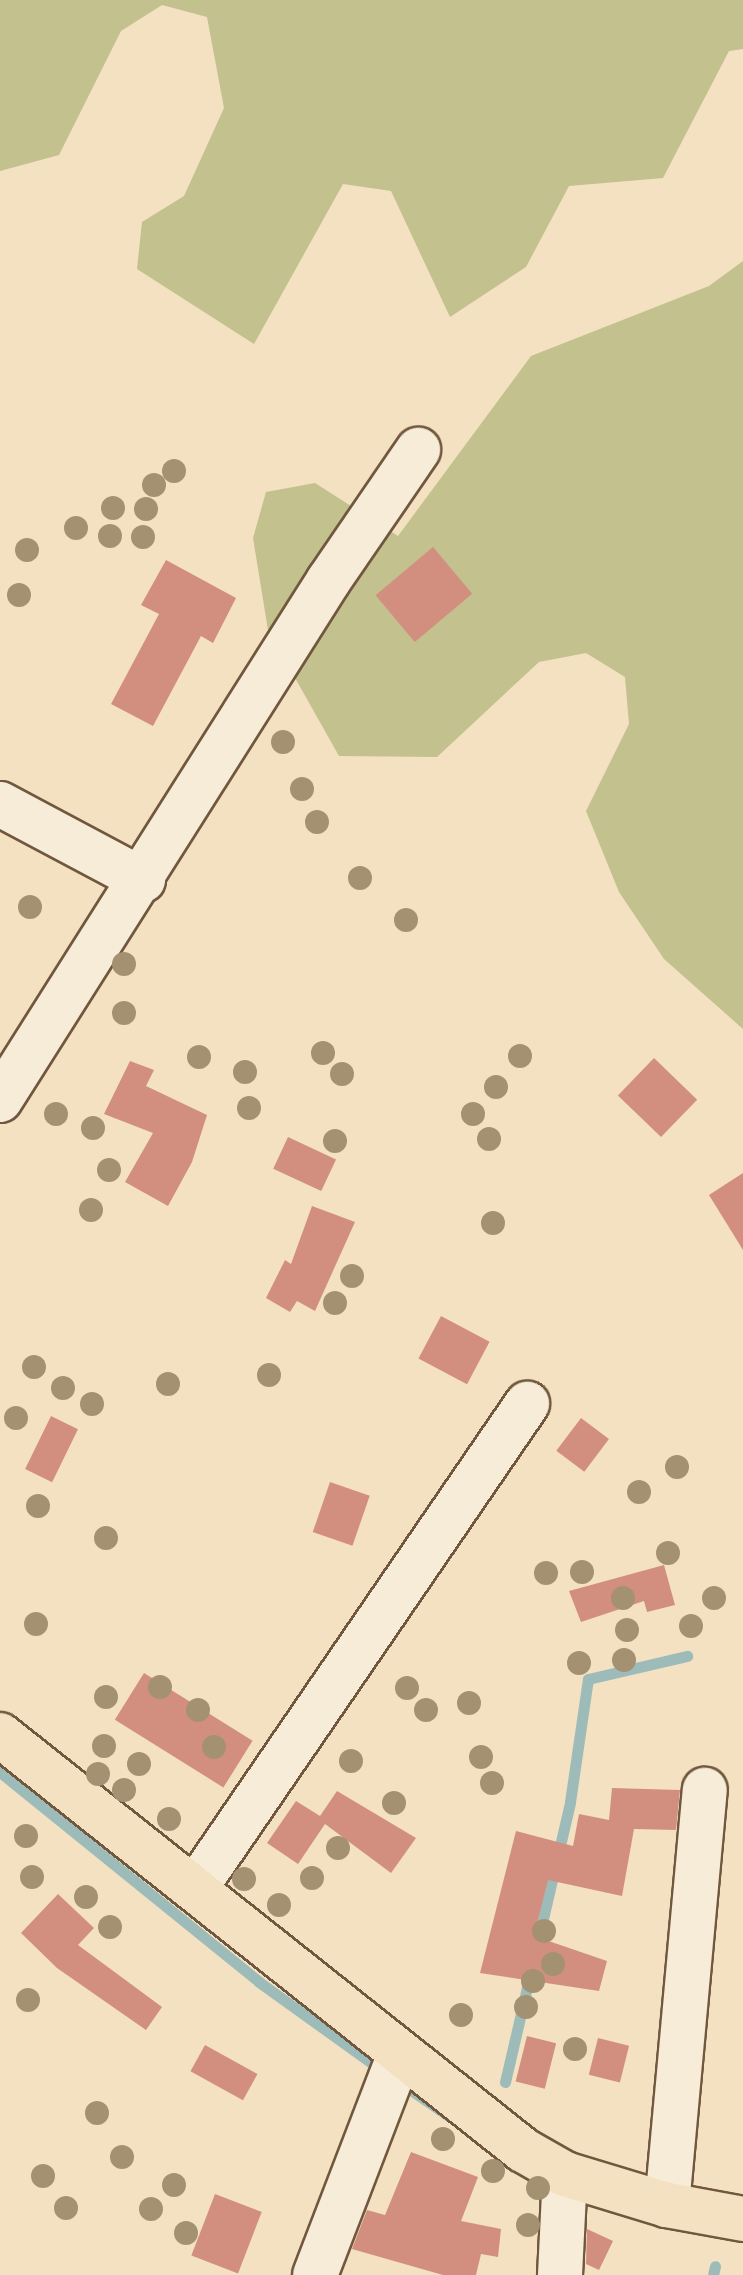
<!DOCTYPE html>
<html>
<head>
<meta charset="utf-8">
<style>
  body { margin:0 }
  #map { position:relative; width:743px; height:2275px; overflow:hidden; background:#f3e1c1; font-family:"IM FELL DW Pica",serif }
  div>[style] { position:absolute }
  .green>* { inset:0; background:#c3c18d }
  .stream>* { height:11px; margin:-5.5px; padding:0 5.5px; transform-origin:5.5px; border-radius:5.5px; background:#9dbcb9 }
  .building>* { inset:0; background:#d28f80; transform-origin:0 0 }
  .roads { filter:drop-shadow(2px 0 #70573e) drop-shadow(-2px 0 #70573e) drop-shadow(0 2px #70573e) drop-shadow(0 -2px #70573e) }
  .minor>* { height:44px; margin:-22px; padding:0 22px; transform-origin:22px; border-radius:22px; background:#f7ecd7 }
  .major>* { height:44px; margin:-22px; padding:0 22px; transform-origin:22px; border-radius:22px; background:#f3e1c1 }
  .trees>* { width:24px; height:24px; margin:-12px; border-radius:50%; background:#a49172 }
  span { translate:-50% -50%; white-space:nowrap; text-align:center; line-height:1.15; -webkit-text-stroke:8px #f7ecd7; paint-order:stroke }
</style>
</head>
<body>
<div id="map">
  <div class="green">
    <i style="clip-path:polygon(0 0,743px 0,743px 49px,729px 51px,663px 178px,569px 186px,526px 267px,450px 317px,391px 191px,343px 184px,254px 344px,137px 269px,142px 222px,184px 196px,224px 108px,207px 17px,162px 5px,121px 31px,59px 155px,0 171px)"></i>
    <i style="clip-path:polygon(743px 261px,743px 1029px,664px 959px,619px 892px,586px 811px,629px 724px,625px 677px,586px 653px,539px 662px,437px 757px,339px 756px,268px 630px,253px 538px,266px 492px,315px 483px,398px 536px,531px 356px,709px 286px)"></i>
  </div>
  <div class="stream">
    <i style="left:0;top:1772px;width:333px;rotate:39deg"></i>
    <i style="left:259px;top:1982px;width:153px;rotate:35.7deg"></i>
    <i style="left:398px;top:2081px;width:62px;rotate:34.5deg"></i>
    <i style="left:505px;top:2082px;width:287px;rotate:-76.9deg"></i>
    <i style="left:570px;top:1802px;width:124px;rotate:-81.7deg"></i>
    <i style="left:588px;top:1679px;width:102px;rotate:-13.1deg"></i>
    <i style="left:713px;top:2275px;width:9px;rotate:-77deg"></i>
  </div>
  <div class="building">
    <i style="left:433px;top:547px;width:61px;height:75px;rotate:50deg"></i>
    <i style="clip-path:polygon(166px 560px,236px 598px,213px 643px,201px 636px,153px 726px,111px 704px,159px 614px,141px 605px)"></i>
    <i style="left:654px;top:1058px;width:60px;height:52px;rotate:44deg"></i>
    <i style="clip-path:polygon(130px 1061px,154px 1070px,146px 1086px,207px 1115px,192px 1162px,168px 1206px,125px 1182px,153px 1133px,104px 1114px)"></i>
    <i style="left:288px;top:1137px;width:53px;height:35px;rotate:25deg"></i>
    <i style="clip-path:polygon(743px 1173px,743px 1250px,709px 1195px)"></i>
    <i style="clip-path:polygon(312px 1206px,355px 1222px,315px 1311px,297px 1301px,290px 1312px,266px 1298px,285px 1260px,291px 1264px)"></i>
    <i style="left:441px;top:1316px;width:55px;height:48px;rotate:28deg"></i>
    <i style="left:51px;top:1416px;width:30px;height:59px;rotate:26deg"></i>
    <i style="left:581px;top:1418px;width:35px;height:41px;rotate:37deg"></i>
    <i style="left:330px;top:1482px;width:42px;height:53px;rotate:19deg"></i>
    <i style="clip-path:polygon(664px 1565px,675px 1605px,647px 1612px,644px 1601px,581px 1622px,569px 1591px)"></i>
    <i style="left:144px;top:1673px;width:128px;height:55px;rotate:32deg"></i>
    <i style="clip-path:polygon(612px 1788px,680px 1790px,676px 1830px,634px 1829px,622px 1896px,548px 1880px,534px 1936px,607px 1961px,599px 1991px,480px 1973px,516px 1831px,573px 1846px,579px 1814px,609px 1820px)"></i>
    <i style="clip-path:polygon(337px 1791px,416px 1838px,391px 1873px,325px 1824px,298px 1864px,267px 1843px,296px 1801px,320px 1816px)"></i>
    <i style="clip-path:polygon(58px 1894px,94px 1928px,78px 1945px,162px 2007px,146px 2030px,57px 1968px,21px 1933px)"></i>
    <i style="left:527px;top:2036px;width:30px;height:47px;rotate:14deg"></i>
    <i style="left:598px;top:2038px;width:32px;height:38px;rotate:14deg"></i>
    <i style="left:205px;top:2045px;width:60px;height:30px;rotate:29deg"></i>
    <i style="clip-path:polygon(411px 2152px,478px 2177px,461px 2221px,501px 2229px,498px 2257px,481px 2254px,476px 2275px,443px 2275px,352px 2249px,367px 2210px,385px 2215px)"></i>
    <i style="left:215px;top:2194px;width:50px;height:66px;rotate:21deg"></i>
    <i style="clip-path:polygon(587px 2229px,613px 2241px,599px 2270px,586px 2264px)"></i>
  </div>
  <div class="roads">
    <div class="minor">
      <i style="left:0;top:804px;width:162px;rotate:28deg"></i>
      <i style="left:0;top:1100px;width:615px;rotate:-57.68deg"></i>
      <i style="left:329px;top:580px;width:158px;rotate:-55.6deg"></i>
      <i style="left:196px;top:1887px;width:586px;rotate:-55.58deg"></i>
      <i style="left:667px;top:2205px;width:417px;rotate:-84.8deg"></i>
      <i style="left:315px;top:2275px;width:235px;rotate:-69deg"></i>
      <i style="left:560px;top:2275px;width:101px;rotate:-87.2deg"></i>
    </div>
    <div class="major">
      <i style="left:0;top:1735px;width:668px;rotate:38.43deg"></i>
      <i style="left:523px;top:2150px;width:48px;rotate:29.7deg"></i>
      <i style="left:565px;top:2174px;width:107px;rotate:16.9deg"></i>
      <i style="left:667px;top:2205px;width:77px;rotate:10.4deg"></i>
    </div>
  </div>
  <div class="trees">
    <i style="left:174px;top:471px"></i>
    <i style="left:154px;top:485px"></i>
    <i style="left:113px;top:508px"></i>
    <i style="left:146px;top:509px"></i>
    <i style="left:76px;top:528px"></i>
    <i style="left:110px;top:536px"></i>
    <i style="left:143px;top:537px"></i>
    <i style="left:27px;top:550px"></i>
    <i style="left:19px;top:595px"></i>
    <i style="left:283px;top:742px"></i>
    <i style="left:302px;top:789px"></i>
    <i style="left:317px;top:822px"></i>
    <i style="left:360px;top:878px"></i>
    <i style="left:30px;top:907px"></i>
    <i style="left:406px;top:920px"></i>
    <i style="left:124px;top:964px"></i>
    <i style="left:124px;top:1013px"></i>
    <i style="left:323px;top:1053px"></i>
    <i style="left:520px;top:1056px"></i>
    <i style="left:199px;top:1057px"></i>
    <i style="left:245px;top:1072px"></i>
    <i style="left:342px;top:1074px"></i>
    <i style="left:496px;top:1087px"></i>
    <i style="left:249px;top:1108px"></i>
    <i style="left:56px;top:1114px"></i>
    <i style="left:473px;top:1114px"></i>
    <i style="left:93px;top:1128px"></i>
    <i style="left:489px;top:1139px"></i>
    <i style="left:335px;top:1141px"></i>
    <i style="left:109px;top:1170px"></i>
    <i style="left:91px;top:1210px"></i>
    <i style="left:493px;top:1223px"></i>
    <i style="left:352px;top:1276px"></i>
    <i style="left:335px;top:1303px"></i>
    <i style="left:34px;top:1367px"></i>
    <i style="left:269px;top:1375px"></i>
    <i style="left:168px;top:1384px"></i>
    <i style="left:63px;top:1388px"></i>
    <i style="left:92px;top:1404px"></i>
    <i style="left:16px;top:1418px"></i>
    <i style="left:677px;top:1467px"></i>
    <i style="left:639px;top:1492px"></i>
    <i style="left:38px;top:1506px"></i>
    <i style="left:106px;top:1538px"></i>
    <i style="left:668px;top:1553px"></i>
    <i style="left:582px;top:1572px"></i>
    <i style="left:546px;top:1573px"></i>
    <i style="left:623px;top:1598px"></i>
    <i style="left:714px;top:1598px"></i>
    <i style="left:36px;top:1624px"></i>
    <i style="left:691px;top:1626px"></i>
    <i style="left:627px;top:1630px"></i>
    <i style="left:624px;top:1660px"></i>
    <i style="left:579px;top:1663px"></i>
    <i style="left:160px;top:1687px"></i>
    <i style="left:407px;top:1688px"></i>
    <i style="left:106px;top:1697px"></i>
    <i style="left:469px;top:1703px"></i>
    <i style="left:198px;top:1710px"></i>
    <i style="left:426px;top:1710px"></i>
    <i style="left:104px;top:1746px"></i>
    <i style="left:214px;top:1747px"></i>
    <i style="left:481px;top:1757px"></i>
    <i style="left:351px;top:1761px"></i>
    <i style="left:139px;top:1764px"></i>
    <i style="left:98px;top:1774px"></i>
    <i style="left:492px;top:1783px"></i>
    <i style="left:124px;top:1790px"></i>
    <i style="left:394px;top:1803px"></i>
    <i style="left:169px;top:1819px"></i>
    <i style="left:26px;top:1836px"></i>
    <i style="left:338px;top:1848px"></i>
    <i style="left:32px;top:1877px"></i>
    <i style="left:312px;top:1878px"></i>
    <i style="left:244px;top:1879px"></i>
    <i style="left:86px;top:1897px"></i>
    <i style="left:279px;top:1905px"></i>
    <i style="left:110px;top:1927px"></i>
    <i style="left:544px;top:1931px"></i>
    <i style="left:553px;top:1964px"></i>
    <i style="left:533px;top:1981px"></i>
    <i style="left:28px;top:2000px"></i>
    <i style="left:526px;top:2007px"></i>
    <i style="left:461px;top:2015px"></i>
    <i style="left:575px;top:2049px"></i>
    <i style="left:97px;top:2113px"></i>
    <i style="left:443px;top:2139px"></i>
    <i style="left:122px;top:2157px"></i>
    <i style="left:493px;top:2171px"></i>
    <i style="left:43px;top:2176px"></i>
    <i style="left:174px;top:2185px"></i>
    <i style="left:538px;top:2188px"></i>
    <i style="left:66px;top:2208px"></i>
    <i style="left:151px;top:2209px"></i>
    <i style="left:528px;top:2225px"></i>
    <i style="left:186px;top:2233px"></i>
  </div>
</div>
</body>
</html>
